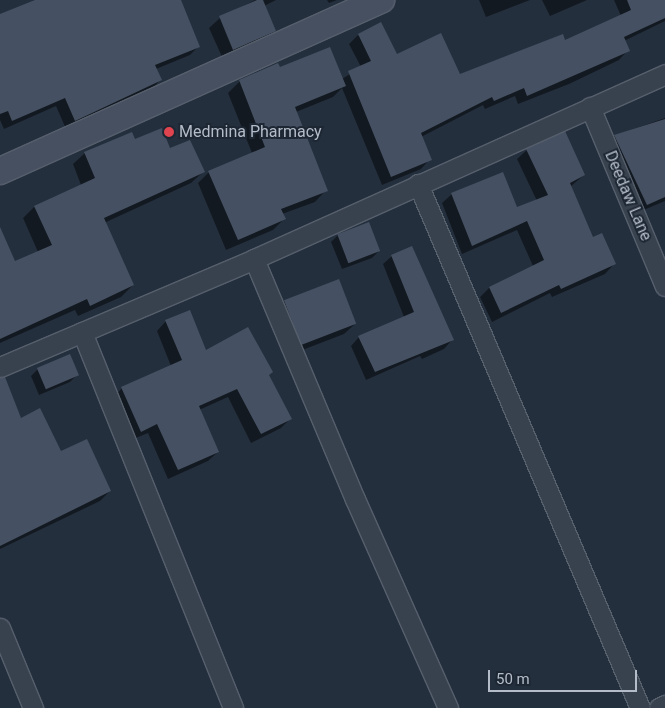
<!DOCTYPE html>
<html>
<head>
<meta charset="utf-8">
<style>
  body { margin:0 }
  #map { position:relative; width:665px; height:708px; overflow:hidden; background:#242f3e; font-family:Roboto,sans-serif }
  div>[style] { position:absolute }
  .shadow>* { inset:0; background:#0007 }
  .building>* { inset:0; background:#455162; transform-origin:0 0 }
  .roads { filter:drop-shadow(1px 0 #565f6c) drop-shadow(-1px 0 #565f6c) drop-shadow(0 1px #565f6c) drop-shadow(0 -1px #565f6c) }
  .street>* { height:19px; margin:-9.5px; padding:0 9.5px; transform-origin:9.5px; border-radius:9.5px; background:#38414e }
  .secondary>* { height:26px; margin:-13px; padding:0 13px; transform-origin:13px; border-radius:13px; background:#465061 }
  .dots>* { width:14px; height:14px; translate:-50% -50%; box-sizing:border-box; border:2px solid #1d2633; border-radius:50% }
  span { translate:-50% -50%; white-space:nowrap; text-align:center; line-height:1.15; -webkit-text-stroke:4px #1d2633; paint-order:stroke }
  .poi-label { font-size:16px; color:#b4bcc9 }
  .left { translate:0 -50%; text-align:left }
  .street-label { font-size:16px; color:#b4bcc9 }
  .scale { position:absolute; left:488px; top:670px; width:149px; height:22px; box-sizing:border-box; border:2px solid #b4bcc9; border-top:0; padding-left:6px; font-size:15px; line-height:18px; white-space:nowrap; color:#b4bcc9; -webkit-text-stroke:4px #1d2633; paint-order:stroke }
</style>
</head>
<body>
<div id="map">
  <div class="shadow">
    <i style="clip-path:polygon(38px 0,180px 0,198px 47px,190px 55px,156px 69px,160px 80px,152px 89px,66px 129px,56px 106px,4px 129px,0 120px,0 16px)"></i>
    <i style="clip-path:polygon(255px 0,276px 0,264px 6px,275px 30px,264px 41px,223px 59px,209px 28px,220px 18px)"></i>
    <i style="clip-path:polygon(327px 0,337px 0,329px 3px)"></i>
    <i style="clip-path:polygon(479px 0,530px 0,486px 17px)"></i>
    <i style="clip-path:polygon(542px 0,587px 0,550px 16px)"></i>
    <i style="clip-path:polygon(614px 0,665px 0,665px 21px,624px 41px,628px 50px,619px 60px,569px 84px,518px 104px,515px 96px,485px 109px,483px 105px,421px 137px,430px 159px,421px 169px,382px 185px,342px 88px,333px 97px,296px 112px,326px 190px,315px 202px,282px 214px,284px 219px,273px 230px,226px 250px,198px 183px,209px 172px,252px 153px,228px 93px,240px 81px,279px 69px,342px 79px,361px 67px,349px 44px,358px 35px,396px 56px,459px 75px,565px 41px,621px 16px)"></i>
    <i style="clip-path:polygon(665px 118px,665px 201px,639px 212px,607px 144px,614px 136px)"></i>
    <i style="clip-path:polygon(134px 141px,170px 150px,203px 172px,191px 183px,104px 223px,133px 285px,121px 297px,78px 316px,75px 310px,0 343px,0 232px,15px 262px,38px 252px,23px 218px,34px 207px,81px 185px,73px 164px,85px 153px)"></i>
    <i style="clip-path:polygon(527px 150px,584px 175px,570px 187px,592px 238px,614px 264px,605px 274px,552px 297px,550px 293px,492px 322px,480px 297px,489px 288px,533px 266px,517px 230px,462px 254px,442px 203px,452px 194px,517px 209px,537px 201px,517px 159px)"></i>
    <i style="clip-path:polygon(338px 235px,379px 251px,372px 258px,342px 269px,331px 242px)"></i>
    <i style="clip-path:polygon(392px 256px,452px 340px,444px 349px,422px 359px,420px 356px,366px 380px,351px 346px,359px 337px,404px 317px,383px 264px)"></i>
    <i style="clip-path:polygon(284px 300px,355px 324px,344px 334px,292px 354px,274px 311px)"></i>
    <i style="clip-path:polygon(166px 321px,206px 352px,268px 376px,291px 418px,281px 428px,251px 443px,228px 397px,199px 410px,218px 452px,208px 461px,168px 479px,148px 433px,131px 440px,113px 398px,122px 388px,171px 366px,157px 331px)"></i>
    <i style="clip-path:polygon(38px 369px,77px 375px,70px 382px,39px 395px,31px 376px)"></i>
    <i style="clip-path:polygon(0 378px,21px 419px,110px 491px,100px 501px,0 549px)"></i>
  </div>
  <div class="building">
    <i style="clip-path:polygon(35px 0,181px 0,200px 47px,155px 65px,162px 80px,75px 121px,65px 98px,12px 121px,8px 111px,0 114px,0 14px)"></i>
    <i style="clip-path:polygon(257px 0,263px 0,276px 31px,233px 50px,219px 16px)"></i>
    <i style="clip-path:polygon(627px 0,665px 0,665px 18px,624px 37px,630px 51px,527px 96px,524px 88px,494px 101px,492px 97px,421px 133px,432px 160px,391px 177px,348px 71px,371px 61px,358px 34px,381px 22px,397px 54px,441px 33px,460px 74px,563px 34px,565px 40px,631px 10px)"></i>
    <i style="clip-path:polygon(330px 47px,346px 86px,295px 107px,328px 191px,281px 209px,286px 219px,238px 240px,208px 171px,265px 147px,239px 80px,278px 63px,280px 67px)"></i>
    <i style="clip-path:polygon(665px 119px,665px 197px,647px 205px,614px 135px)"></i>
    <i style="clip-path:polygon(162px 128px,170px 148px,190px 140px,205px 172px,104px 218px,134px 285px,90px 306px,87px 299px,0 339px,0 227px,15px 261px,52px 245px,34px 206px,95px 178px,84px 152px,132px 132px,135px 139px)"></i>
    <i style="clip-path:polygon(565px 131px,585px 175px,570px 183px,593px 237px,602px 233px,616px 264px,561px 289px,559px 285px,501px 313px,489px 287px,544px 260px,527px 221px,472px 246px,451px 193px,503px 172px,517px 207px,548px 195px,526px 149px)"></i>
    <i style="left:369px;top:222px;width:31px;height:34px;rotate:69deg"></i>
    <i style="clip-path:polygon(412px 246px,454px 340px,375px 372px,358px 336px,414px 312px,391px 255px)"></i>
    <i style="left:339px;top:279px;width:48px;height:59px;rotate:69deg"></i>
    <i style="clip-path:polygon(190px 310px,206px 350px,248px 327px,273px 372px,269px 375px,292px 419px,261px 434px,237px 389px,199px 406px,219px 452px,178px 470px,157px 424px,141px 432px,121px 387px,182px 360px,165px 320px)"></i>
    <i style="left:70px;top:354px;width:23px;height:36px;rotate:67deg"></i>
    <i style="clip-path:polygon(5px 377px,21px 418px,40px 408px,61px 451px,87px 439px,111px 491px,0 546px,0 378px)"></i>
  </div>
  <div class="roads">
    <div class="street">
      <i style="left:590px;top:107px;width:194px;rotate:67.3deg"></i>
      <i style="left:418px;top:184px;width:569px;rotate:67.04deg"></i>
      <i style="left:254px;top:259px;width:260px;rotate:67.2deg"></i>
      <i style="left:355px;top:499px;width:229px;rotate:66deg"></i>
      <i style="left:82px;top:332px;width:405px;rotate:68.1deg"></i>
      <i style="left:0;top:367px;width:276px;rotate:-23deg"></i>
      <i style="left:254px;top:259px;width:451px;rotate:-24.2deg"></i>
      <i style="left:0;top:628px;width:87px;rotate:67.6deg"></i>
      <i style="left:659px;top:708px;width:7px;rotate:-27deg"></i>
    </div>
    <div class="secondary">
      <i style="left:0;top:171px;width:418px;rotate:-24.2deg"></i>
    </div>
  </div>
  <div class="dots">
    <i style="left:169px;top:132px;background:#e0444e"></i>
  </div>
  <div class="poi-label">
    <span class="left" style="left:179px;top:132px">Medmina Pharmacy</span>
  </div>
  <div class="street-label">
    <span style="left:628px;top:196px;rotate:67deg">Deedaw Lane</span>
  </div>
  <div class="scale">50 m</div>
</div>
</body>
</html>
